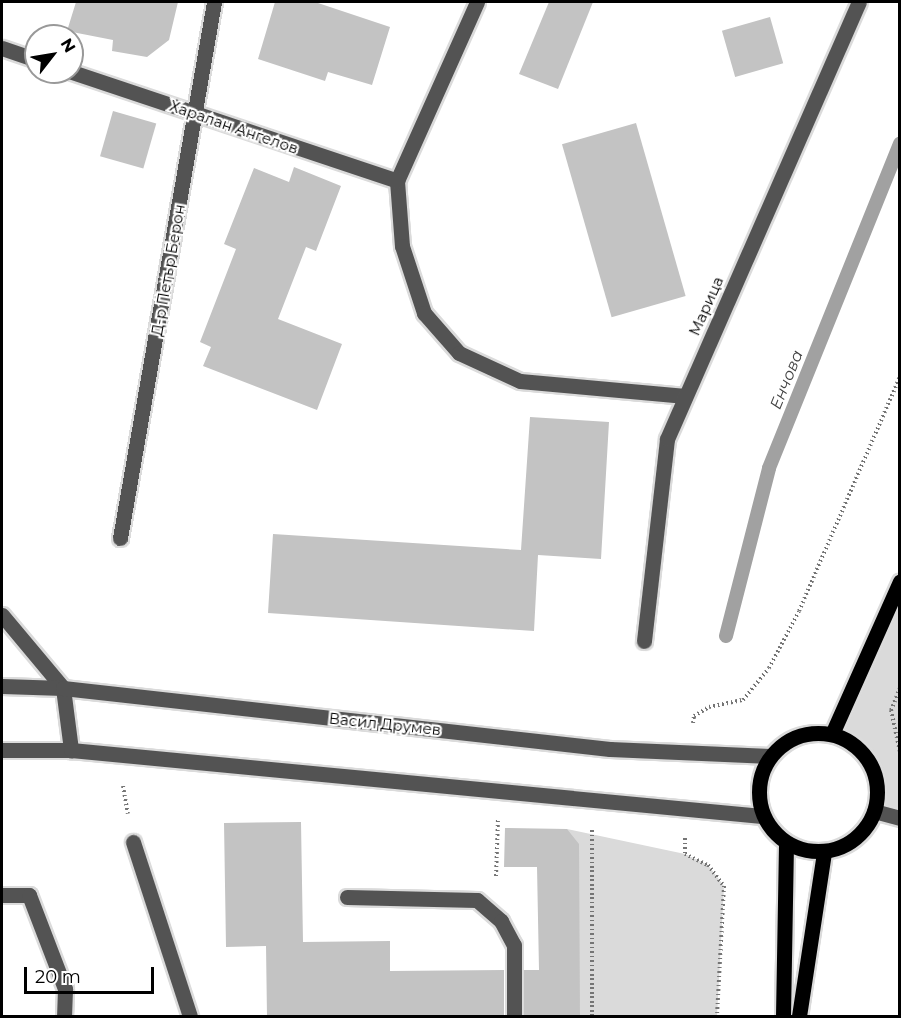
<!DOCTYPE html>
<html>
<head>
<meta charset="utf-8">
<style>
  body { margin:0 }
  #map { position:relative; width:901px; height:1018px; overflow:hidden; background:#fff; font-family:Montserrat,sans-serif }
  div>[style] { position:absolute }
  .green>* { inset:0; background:#dadada }
  .stream>* { height:14px; margin:-7px; padding:0 7px; transform-origin:7px; border-radius:7px; background:#a1a1a1 }
  .building>* { inset:0; background:#c3c3c3; transform-origin:0 0 }
  .path>* { height:4px; margin-top:-2px; transform-origin:0; background:repeating-linear-gradient(90deg,#757575 0 1.5px,transparent 0 4.5px) }
  .roads { filter:drop-shadow(2px 0 #dbdbdb) drop-shadow(-2px 0 #dbdbdb) drop-shadow(0 2px #dbdbdb) drop-shadow(0 -2px #dbdbdb) }
  .minor>* { height:15px; margin:-7.5px; padding:0 7.5px; transform-origin:7.5px; border-radius:7.5px; background:#535353 }
  .major>* { height:15px; margin:-7.5px; padding:0 7.5px; transform-origin:7.5px; border-radius:7.5px; background:#000 }
  .major>.ring { margin:-7.5px; padding:0; box-sizing:content-box; background:none; border:15px solid #000; border-radius:50% }
  span { translate:-50% -50%; white-space:nowrap; text-align:center; line-height:1.15; -webkit-text-stroke:4.5px #fff; paint-order:stroke }
  .street-label { font-size:15px; color:#000 }
  .water-label { font-size:16px; color:#424242; font-style:italic }
  .frame { position:absolute; inset:0; border:3px solid #000; pointer-events:none }
  .north { position:absolute; left:24px; top:24px; width:60px; height:60px; box-sizing:border-box; background:#fff; border:2px solid #999; border-radius:50%; rotate:59deg; font-size:16px; font-weight:700; line-height:24px; text-align:center; color:#000 }
  .north::after { content:''; display:block; margin:auto; width:21px; height:27px; background:#000; clip-path:polygon(50% 0,100% 100%,50% 72%,0 100%) }
  .scale { position:absolute; left:24px; top:967px; width:130px; height:27px; box-sizing:border-box; border:3px solid #000; border-top:0; padding-left:8px; font-size:18px; line-height:21px; white-space:nowrap; color:#000; -webkit-text-stroke:4px #fff; paint-order:stroke }
</style>
</head>
<body>
<div id="map">
  <div class="green">
    <i style="clip-path:polygon(899px 581px,899px 818px,874px 811px,870px 763px,832px 734px)"></i>
    <i style="clip-path:polygon(567px 829px,685px 854px,708px 865px,724px 886px,717px 1016px,580px 1016px)"></i>
  </div>
  <div class="stream">
    <i style="left:726px;top:636px;width:173px;rotate:-75.6deg"></i>
    <i style="left:769px;top:468px;width:350px;rotate:-68deg"></i>
  </div>
  <div class="building">
    <i style="clip-path:polygon(76px 2px,178px 2px,169px 40px,147px 57px,112px 51px,113px 40px,67px 31px)"></i>
    <i style="clip-path:polygon(275px 2px,315px 2px,390px 27px,372px 85px,328px 72px,325px 81px,258px 59px)"></i>
    <i style="clip-path:polygon(549px 2px,593px 2px,558px 89px,519px 74px)"></i>
    <i style="left:770px;top:17px;width:48px;height:50px;rotate:74deg"></i>
    <i style="left:113px;top:111px;width:45px;height:47px;rotate:16deg"></i>
    <i style="left:636px;top:123px;width:180px;height:77px;rotate:74deg"></i>
    <i style="clip-path:polygon(294px 167px,341px 186px,316px 251px,306px 247px,278px 319px,342px 344px,317px 410px,203px 366px,211px 347px,200px 342px,236px 249px,224px 244px,254px 168px,289px 182px)"></i>
    <i style="clip-path:polygon(530px 417px,609px 422px,601px 559px,538px 555px,534px 631px,268px 613px,273px 534px,521px 550px)"></i>
    <i style="clip-path:polygon(301px 822px,303px 942px,390px 941px,390px 971px,504px 970px,504px 1017px,267px 1017px,266px 946px,226px 947px,224px 823px)"></i>
    <i style="clip-path:polygon(505px 828px,567px 829px,579px 844px,580px 1017px,524px 1017px,524px 970px,539px 970px,537px 867px,504px 867px)"></i>
  </div>
  <div class="path">
    <i style="left:900px;top:688px;width:24px;rotate:112deg"></i>
    <i style="left:891px;top:710px;width:43px;rotate:77.9deg"></i>
    <i style="left:693px;top:723px;width:7px;rotate:-82deg"></i>
    <i style="left:694px;top:716px;width:17px;rotate:-31deg"></i>
    <i style="left:709px;top:707px;width:35px;rotate:-12deg"></i>
    <i style="left:743px;top:700px;width:41px;rotate:-50.9deg"></i>
    <i style="left:769px;top:668px;width:64px;rotate:-62.2deg"></i>
    <i style="left:799px;top:611px;width:255px;rotate:-66.7deg"></i>
    <i style="left:123px;top:786px;width:28px;rotate:80deg"></i>
    <i style="left:592px;top:830px;width:186px;rotate:90deg"></i>
    <i style="left:685px;top:838px;width:16px;rotate:90deg"></i>
    <i style="left:685px;top:854px;width:25px;rotate:26deg"></i>
    <i style="left:708px;top:865px;width:26px;rotate:53deg"></i>
    <i style="left:724px;top:886px;width:130px;rotate:93.1deg"></i>
    <i style="left:496px;top:876px;width:56px;rotate:-88deg"></i>
  </div>
  <div class="roads">
    <div class="minor">
      <i style="left:477px;top:2px;width:196px;rotate:114.1deg"></i>
      <i style="left:397px;top:181px;width:65px;rotate:85.6deg"></i>
      <i style="left:402px;top:246px;width:71px;rotate:71.8deg"></i>
      <i style="left:424px;top:313px;width:53px;rotate:48.8deg"></i>
      <i style="left:459px;top:353px;width:67px;rotate:24.7deg"></i>
      <i style="left:520px;top:381px;width:166px;rotate:5.2deg"></i>
      <i style="left:2px;top:48px;width:36px;rotate:19deg"></i>
      <i style="left:72px;top:72px;width:343px;rotate:18.5deg"></i>
      <i style="left:120px;top:538px;width:544px;rotate:-80.05deg"></i>
      <i style="left:2px;top:615px;width:95px;rotate:50.1deg"></i>
      <i style="left:63px;top:688px;width:63px;rotate:82.6deg"></i>
      <i style="left:644px;top:641px;width:203px;rotate:-83.5deg"></i>
      <i style="left:667px;top:439px;width:477px;rotate:-66.3deg"></i>
      <i style="left:2px;top:686px;width:61px;rotate:1.9deg"></i>
      <i style="left:63px;top:688px;width:550px;rotate:6.36deg"></i>
      <i style="left:610px;top:749px;width:160px;rotate:2.5deg"></i>
      <i style="left:2px;top:750px;width:69px"></i>
      <i style="left:71px;top:750px;width:694px;rotate:5.46deg"></i>
      <i style="left:874px;top:811px;width:27px;rotate:15deg"></i>
      <i style="left:133px;top:842px;width:183px;rotate:71.9deg"></i>
      <i style="left:2px;top:895px;width:27px"></i>
      <i style="left:29px;top:895px;width:101px;rotate:69deg"></i>
      <i style="left:65px;top:989px;width:27px;rotate:92deg"></i>
      <i style="left:347px;top:897px;width:130px;rotate:1.3deg"></i>
      <i style="left:477px;top:900px;width:32px;rotate:41deg"></i>
      <i style="left:501px;top:921px;width:27px;rotate:62deg"></i>
      <i style="left:514px;top:945px;width:71px;rotate:90deg"></i>
    </div>
    <div class="major">
      <i class="ring" style="left:759px;top:733px;width:103px;height:103px"></i>
      <i style="left:832px;top:734px;width:167px;rotate:-66deg"></i>
      <i style="left:783px;top:1016px;width:173px;rotate:-89deg"></i>
      <i style="left:799px;top:1016px;width:166px;rotate:-81.3deg"></i>
    </div>
  </div>
  <div class="street-label">
    <span style="left:234px;top:127px;rotate:19deg">Харалан Ангелов</span>
    <span style="left:168px;top:270px;rotate:-80deg">Д-р Петър Берон</span>
    <span style="left:706px;top:306px;rotate:-66deg">Марица</span>
    <span style="left:385px;top:724px;rotate:6deg">Васил Друмев</span>
  </div>
  <div class="water-label">
    <span style="left:787px;top:380px;rotate:-68deg">Енчова</span>
  </div>
  <div class="frame"></div>
  <div class="north">N</div>
  <div class="scale">20 m</div>
</div>
</body>
</html>
